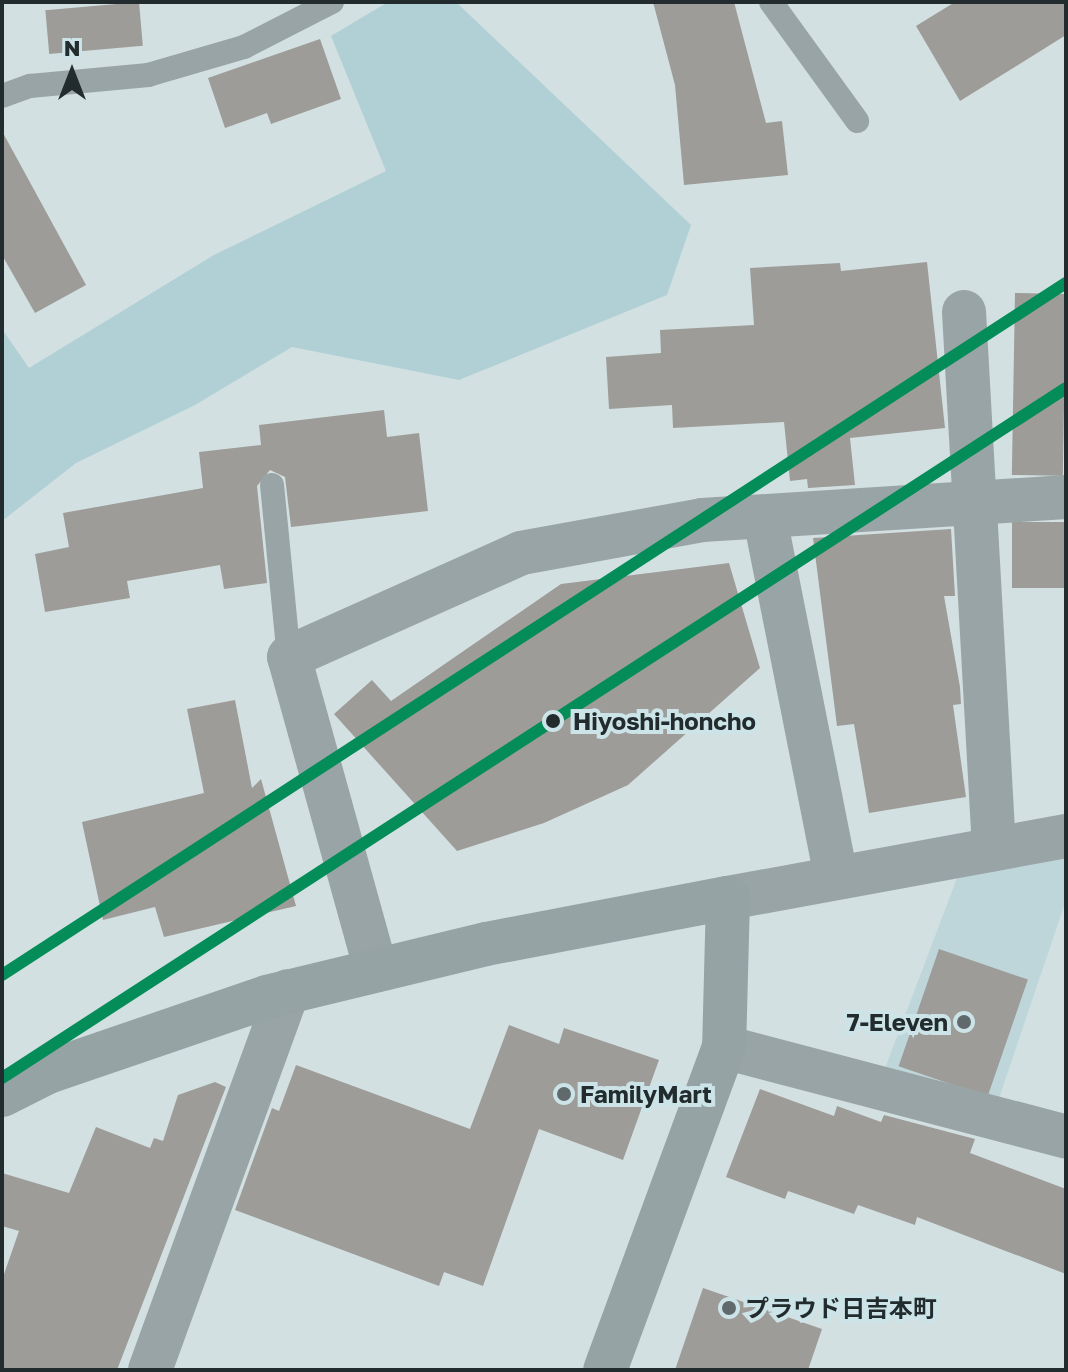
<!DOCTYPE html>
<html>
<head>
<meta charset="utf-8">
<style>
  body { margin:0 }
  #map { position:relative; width:1068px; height:1372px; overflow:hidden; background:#d2e0e2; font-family:"Golos Text","Noto Sans JP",sans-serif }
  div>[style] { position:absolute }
  .built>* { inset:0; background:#bed6da }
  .green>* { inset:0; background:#b0d0d5 }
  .building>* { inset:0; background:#9d9c98; transform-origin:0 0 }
  .lane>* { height:24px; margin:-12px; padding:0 12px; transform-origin:12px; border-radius:12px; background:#99a4a6 }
  .street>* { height:44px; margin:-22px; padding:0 22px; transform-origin:22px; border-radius:22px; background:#99a4a6 }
  .secondary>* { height:44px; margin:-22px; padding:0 22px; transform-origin:22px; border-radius:22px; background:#96a3a5 }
  .metro-1>* { height:12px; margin:-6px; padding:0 6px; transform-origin:6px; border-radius:6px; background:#048d58 }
  .dots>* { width:22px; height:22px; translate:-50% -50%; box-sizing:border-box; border:4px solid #cce4e8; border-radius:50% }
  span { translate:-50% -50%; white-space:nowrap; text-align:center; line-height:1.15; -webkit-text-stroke:8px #cce4e8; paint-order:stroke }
  .stop-label { font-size:24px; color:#222b2d; font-weight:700 }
  .left { translate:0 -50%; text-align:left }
  .poi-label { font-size:24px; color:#222b2d; font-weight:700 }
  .right { translate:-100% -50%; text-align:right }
  .frame { position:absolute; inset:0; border:4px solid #222b2d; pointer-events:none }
  .north { position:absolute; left:32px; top:32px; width:80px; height:80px; -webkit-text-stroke:6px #cce4e8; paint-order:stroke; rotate:0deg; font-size:22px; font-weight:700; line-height:32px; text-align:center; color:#222b2d }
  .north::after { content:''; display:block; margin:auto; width:28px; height:36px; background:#222b2d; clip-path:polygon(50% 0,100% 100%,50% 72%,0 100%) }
</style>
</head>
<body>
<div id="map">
  <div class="built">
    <i style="clip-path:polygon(1066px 854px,1066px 900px,997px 1104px,884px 1071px,957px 878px)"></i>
  </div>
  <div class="green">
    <i style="clip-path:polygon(388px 2px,456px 2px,691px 225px,667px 295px,459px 380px,292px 347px,195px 405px,76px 463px,2px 521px,2px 329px,29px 368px,214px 255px,386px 171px,331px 36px)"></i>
  </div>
  <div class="building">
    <i style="left:139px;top:2px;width:44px;height:94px;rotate:85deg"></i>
    <i style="clip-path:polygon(653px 2px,734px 2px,766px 123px,782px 121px,788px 175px,684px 185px,675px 85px)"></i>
    <i style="clip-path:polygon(955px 2px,1066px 2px,1066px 35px,960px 101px,916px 26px)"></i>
    <i style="clip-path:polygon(320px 39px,341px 99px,271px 124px,267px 113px,225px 128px,208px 78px)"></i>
    <i style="clip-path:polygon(2px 131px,86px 285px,35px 313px,2px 255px)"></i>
    <i style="clip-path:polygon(927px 262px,945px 428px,850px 438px,855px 485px,808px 488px,807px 479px,790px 481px,784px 422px,673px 428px,672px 405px,609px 409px,606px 357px,661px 353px,660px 330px,754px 325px,750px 268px,840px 263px,841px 271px)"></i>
    <i style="left:1015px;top:293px;width:51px;height:182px;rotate:1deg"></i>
    <i style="clip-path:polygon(384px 410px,387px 437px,419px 433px,428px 511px,291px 527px,285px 477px,270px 470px,257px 486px,267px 583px,224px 589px,220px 565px,127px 581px,130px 598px,45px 612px,35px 554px,69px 547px,63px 513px,203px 488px,199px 452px,261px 445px,259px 425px)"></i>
    <i style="left:1066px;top:522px;width:66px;height:54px;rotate:90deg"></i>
    <i style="clip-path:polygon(951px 529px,955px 596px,944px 596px,960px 687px,961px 704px,953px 705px,966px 797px,869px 813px,854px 724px,837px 726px,813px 538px)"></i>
    <i style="clip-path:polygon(729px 563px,760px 668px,628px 785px,544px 823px,457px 851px,334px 714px,372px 680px,391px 701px,561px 584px)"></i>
    <i style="clip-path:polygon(235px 700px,252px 788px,261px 779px,296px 906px,164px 937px,155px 907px,103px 920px,82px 822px,204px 793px,187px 709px)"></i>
    <i style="left:939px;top:949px;width:94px;height:124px;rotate:19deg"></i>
    <i style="clip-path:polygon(509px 1025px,559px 1044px,564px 1028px,659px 1060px,623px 1160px,539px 1129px,483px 1286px,444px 1272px,439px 1286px,235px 1210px,272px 1108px,279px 1111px,296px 1065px,470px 1129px)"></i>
    <i style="clip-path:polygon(215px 1082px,226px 1087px,117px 1370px,2px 1370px,2px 1280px,19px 1231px,2px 1226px,2px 1173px,69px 1193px,96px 1127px,150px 1148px,154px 1138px,163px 1141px,178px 1095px)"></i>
    <i style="clip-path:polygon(760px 1089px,834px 1116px,837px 1106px,881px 1122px,884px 1115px,975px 1139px,970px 1153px,1066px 1189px,1066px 1274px,917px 1217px,915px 1225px,858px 1205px,854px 1214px,788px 1191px,785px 1199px,726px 1177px)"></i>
    <i style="clip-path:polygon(703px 1288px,822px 1329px,808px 1370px,675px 1370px)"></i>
  </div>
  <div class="lane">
    <i style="left:771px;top:2px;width:147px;rotate:54.1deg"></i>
    <i style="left:2px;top:96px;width:30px;rotate:-20deg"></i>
    <i style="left:30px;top:86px;width:119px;rotate:-5.3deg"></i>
    <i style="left:148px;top:75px;width:100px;rotate:-16.3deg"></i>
    <i style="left:244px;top:47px;width:99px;rotate:-27.1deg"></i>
    <i style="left:272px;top:485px;width:173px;rotate:84.4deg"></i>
  </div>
  <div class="street">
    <i style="left:964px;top:312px;width:538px;rotate:86.8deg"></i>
    <i style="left:765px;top:518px;width:366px;rotate:78.8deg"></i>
    <i style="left:728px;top:898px;width:344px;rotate:-10.4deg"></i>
    <i style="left:376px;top:970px;width:325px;rotate:-105.5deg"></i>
    <i style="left:289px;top:657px;width:254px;rotate:-24.1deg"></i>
    <i style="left:521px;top:553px;width:184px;rotate:-10.3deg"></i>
    <i style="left:702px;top:520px;width:365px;rotate:-3.6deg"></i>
    <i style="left:724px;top:1047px;width:354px;rotate:14.7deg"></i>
    <i style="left:150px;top:1370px;width:403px;rotate:-70deg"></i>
  </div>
  <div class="secondary">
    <i style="left:2px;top:1095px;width:51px;rotate:-26.6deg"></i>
    <i style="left:48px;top:1072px;width:231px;rotate:-18.9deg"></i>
    <i style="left:267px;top:997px;width:225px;rotate:-13.6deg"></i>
    <i style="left:486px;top:944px;width:246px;rotate:-10.8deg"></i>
    <i style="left:728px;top:898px;width:149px;rotate:91.5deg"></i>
    <i style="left:724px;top:1047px;width:344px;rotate:110.2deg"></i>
  </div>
  <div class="metro-1">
    <i style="left:2px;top:975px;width:1269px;rotate:-33.04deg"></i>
    <i style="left:2px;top:1078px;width:1268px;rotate:-32.96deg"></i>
  </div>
  <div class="dots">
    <i style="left:553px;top:721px;background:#222b2d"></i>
    <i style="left:964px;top:1022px;background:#606a6c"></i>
    <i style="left:564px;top:1094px;background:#606a6c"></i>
    <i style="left:729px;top:1308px;background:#606a6c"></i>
  </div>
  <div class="stop-label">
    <span class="left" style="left:573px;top:721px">Hiyoshi-honcho</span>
  </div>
  <div class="poi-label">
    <span class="right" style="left:948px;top:1022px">7-Eleven</span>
    <span class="left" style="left:580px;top:1094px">FamilyMart</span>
    <span class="left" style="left:745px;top:1308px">プラウド日吉本町</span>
  </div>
  <div class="frame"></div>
  <div class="north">N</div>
</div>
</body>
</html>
